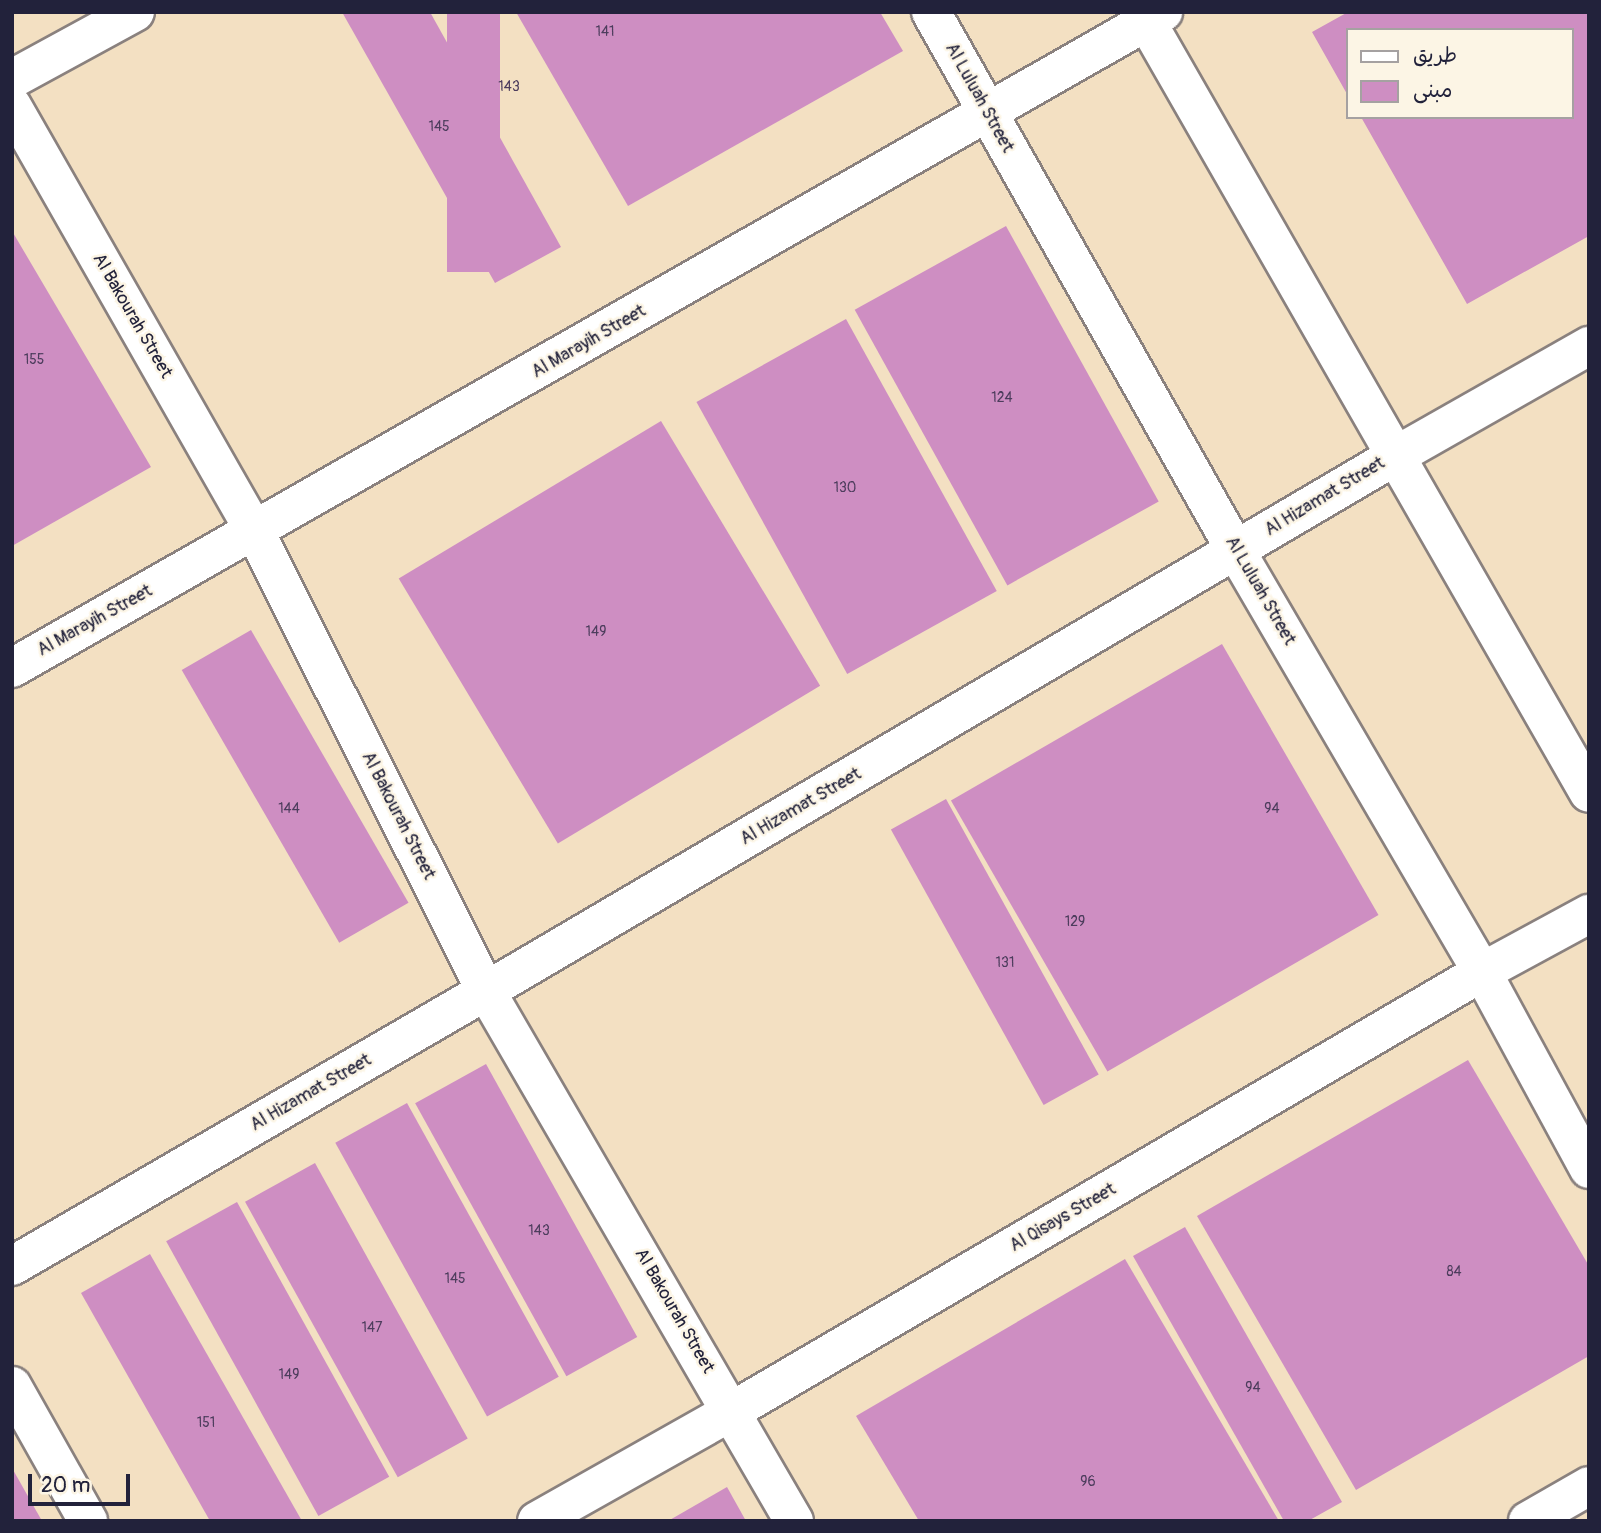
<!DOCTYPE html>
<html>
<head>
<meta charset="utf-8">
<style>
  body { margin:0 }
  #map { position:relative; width:1601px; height:1533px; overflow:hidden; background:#f3e0c2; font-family:Pangolin,"Playpen Sans Arabic",sans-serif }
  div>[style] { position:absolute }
  .building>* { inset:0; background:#ce8ec2; transform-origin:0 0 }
  .roads { filter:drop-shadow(2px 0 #8a817e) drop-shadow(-2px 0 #8a817e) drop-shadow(0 2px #8a817e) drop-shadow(0 -2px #8a817e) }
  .minor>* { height:38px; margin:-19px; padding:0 19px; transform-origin:19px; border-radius:19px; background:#fff }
  .tertiary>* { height:38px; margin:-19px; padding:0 19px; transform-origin:19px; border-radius:19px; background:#fff }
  span { translate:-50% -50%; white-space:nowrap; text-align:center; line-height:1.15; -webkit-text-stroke:5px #fcf5e5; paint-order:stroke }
  .number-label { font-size:14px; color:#4d3d5d }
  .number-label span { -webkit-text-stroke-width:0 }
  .street-label { font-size:18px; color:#22223b }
  .frame { position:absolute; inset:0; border:14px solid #22223b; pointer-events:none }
  .legend { position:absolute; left:1346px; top:28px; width:228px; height:91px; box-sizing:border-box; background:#fcf5e5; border:2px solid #a5a1a1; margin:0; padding:9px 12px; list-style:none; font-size:21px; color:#22223b }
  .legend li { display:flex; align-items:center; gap:14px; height:35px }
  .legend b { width:35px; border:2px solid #a5a1a1 }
  .scale { position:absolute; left:28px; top:1474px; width:102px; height:32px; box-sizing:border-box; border:4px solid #22223b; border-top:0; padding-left:9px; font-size:21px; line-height:24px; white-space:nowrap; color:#22223b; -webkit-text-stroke:5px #fcf5e5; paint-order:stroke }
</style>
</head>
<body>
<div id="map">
  <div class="building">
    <i style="clip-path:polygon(342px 12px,430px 12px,561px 247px,495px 283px)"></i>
    <i style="left:447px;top:12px;width:53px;height:260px"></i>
    <i style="clip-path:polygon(516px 12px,880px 12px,903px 51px,628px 206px)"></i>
    <i style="clip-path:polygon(1348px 12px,1589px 12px,1589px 236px,1467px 304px,1361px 117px,1571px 117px,1571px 30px,1347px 30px,1347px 94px,1312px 32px)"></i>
    <i style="left:1006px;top:226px;width:315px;height:173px;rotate:61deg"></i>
    <i style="clip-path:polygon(12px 231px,151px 467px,12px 546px)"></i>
    <i style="left:846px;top:319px;width:311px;height:171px;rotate:61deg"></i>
    <i style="left:661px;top:421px;width:309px;height:306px;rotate:59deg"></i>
    <i style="left:251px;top:630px;width:315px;height:80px;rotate:60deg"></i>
    <i style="left:1222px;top:644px;width:313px;height:313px;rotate:60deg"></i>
    <i style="left:946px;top:799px;width:315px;height:63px;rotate:61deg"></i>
    <i style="clip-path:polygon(1468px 1060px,1589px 1266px,1589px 1356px,1356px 1490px,1197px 1216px)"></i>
    <i style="left:486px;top:1064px;width:312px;height:81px;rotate:61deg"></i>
    <i style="left:407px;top:1103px;width:313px;height:82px;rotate:61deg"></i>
    <i style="left:315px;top:1163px;width:315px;height:80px;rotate:61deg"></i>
    <i style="left:237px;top:1202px;width:314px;height:81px;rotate:61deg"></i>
    <i style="clip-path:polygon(1185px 1227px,1342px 1502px,1308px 1521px,1284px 1521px,1133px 1256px)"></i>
    <i style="clip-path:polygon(150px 1254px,302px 1521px,210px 1521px,81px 1293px)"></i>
    <i style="clip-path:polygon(1125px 1259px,1279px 1521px,919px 1521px,856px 1416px)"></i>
    <i style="clip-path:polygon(12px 1468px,42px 1521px,12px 1521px)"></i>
    <i style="clip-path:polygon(727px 1487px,746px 1521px,668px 1521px)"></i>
  </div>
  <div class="roads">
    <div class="minor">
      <i style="left:12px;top:79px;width:140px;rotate:-28.6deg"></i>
      <i style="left:12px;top:106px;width:490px;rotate:60.3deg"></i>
      <i style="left:255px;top:532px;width:514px;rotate:63.29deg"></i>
      <i style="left:486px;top:991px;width:613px;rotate:59.84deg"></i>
      <i style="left:12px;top:668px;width:1325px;rotate:-29.68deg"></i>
      <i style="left:12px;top:1266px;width:548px;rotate:-30.12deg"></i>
      <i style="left:486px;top:991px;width:1057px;rotate:-30.47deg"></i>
      <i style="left:1397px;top:455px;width:221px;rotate:-29.6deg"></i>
      <i style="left:12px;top:1386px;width:155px;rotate:60.6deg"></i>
      <i style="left:537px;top:1521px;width:224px;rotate:-29.4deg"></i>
      <i style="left:732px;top:1411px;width:869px;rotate:-30.34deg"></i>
      <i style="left:1482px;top:972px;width:122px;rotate:-28.5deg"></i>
      <i style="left:1528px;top:1521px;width:70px;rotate:-29.8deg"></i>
    </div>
    <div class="tertiary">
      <i style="left:931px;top:12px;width:619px;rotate:60.5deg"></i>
      <i style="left:1236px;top:551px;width:488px;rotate:59.7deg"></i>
      <i style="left:1482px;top:972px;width:224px;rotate:61.5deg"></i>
      <i style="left:1141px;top:12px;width:900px;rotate:60.16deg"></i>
    </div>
  </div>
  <div class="number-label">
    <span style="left:605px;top:32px">141</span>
    <span style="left:509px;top:87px">143</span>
    <span style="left:439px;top:127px">145</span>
    <span style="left:34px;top:360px">155</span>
    <span style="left:1002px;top:398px">124</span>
    <span style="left:845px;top:488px">130</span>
    <span style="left:596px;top:632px">149</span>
    <span style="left:289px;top:809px">144</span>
    <span style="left:1272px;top:809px">94</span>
    <span style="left:1075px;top:922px">129</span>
    <span style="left:1005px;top:963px">131</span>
    <span style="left:539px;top:1231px">143</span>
    <span style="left:1454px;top:1272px">84</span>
    <span style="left:455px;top:1279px">145</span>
    <span style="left:372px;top:1328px">147</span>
    <span style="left:289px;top:1375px">149</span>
    <span style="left:1253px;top:1388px">94</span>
    <span style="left:206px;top:1423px">151</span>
    <span style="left:1088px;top:1482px">96</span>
  </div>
  <div class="street-label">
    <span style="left:979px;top:98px;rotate:61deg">Al Luluah Street</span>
    <span style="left:132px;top:316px;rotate:60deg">Al Bakourah Street</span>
    <span style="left:589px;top:342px;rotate:-30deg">Al Marayih Street</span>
    <span style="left:1325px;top:497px;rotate:-31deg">Al Hizamat Street</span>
    <span style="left:1260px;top:591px;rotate:60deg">Al Luluah Street</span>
    <span style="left:95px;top:621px;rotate:-29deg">Al Marayih Street</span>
    <span style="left:801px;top:807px;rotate:-30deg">Al Hizamat Street</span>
    <span style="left:398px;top:816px;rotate:63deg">Al Bakourah Street</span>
    <span style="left:311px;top:1093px;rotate:-30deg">Al Hizamat Street</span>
    <span style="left:1063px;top:1218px;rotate:-30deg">Al Qisays Street</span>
    <span style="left:674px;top:1311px;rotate:60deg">Al Bakourah Street</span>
  </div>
  <div class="frame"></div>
  <ul class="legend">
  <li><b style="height:9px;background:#fff"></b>طريق</li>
  <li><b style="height:19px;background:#ce8ec2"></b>مبنى</li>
  </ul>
  <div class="scale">20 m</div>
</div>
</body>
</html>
